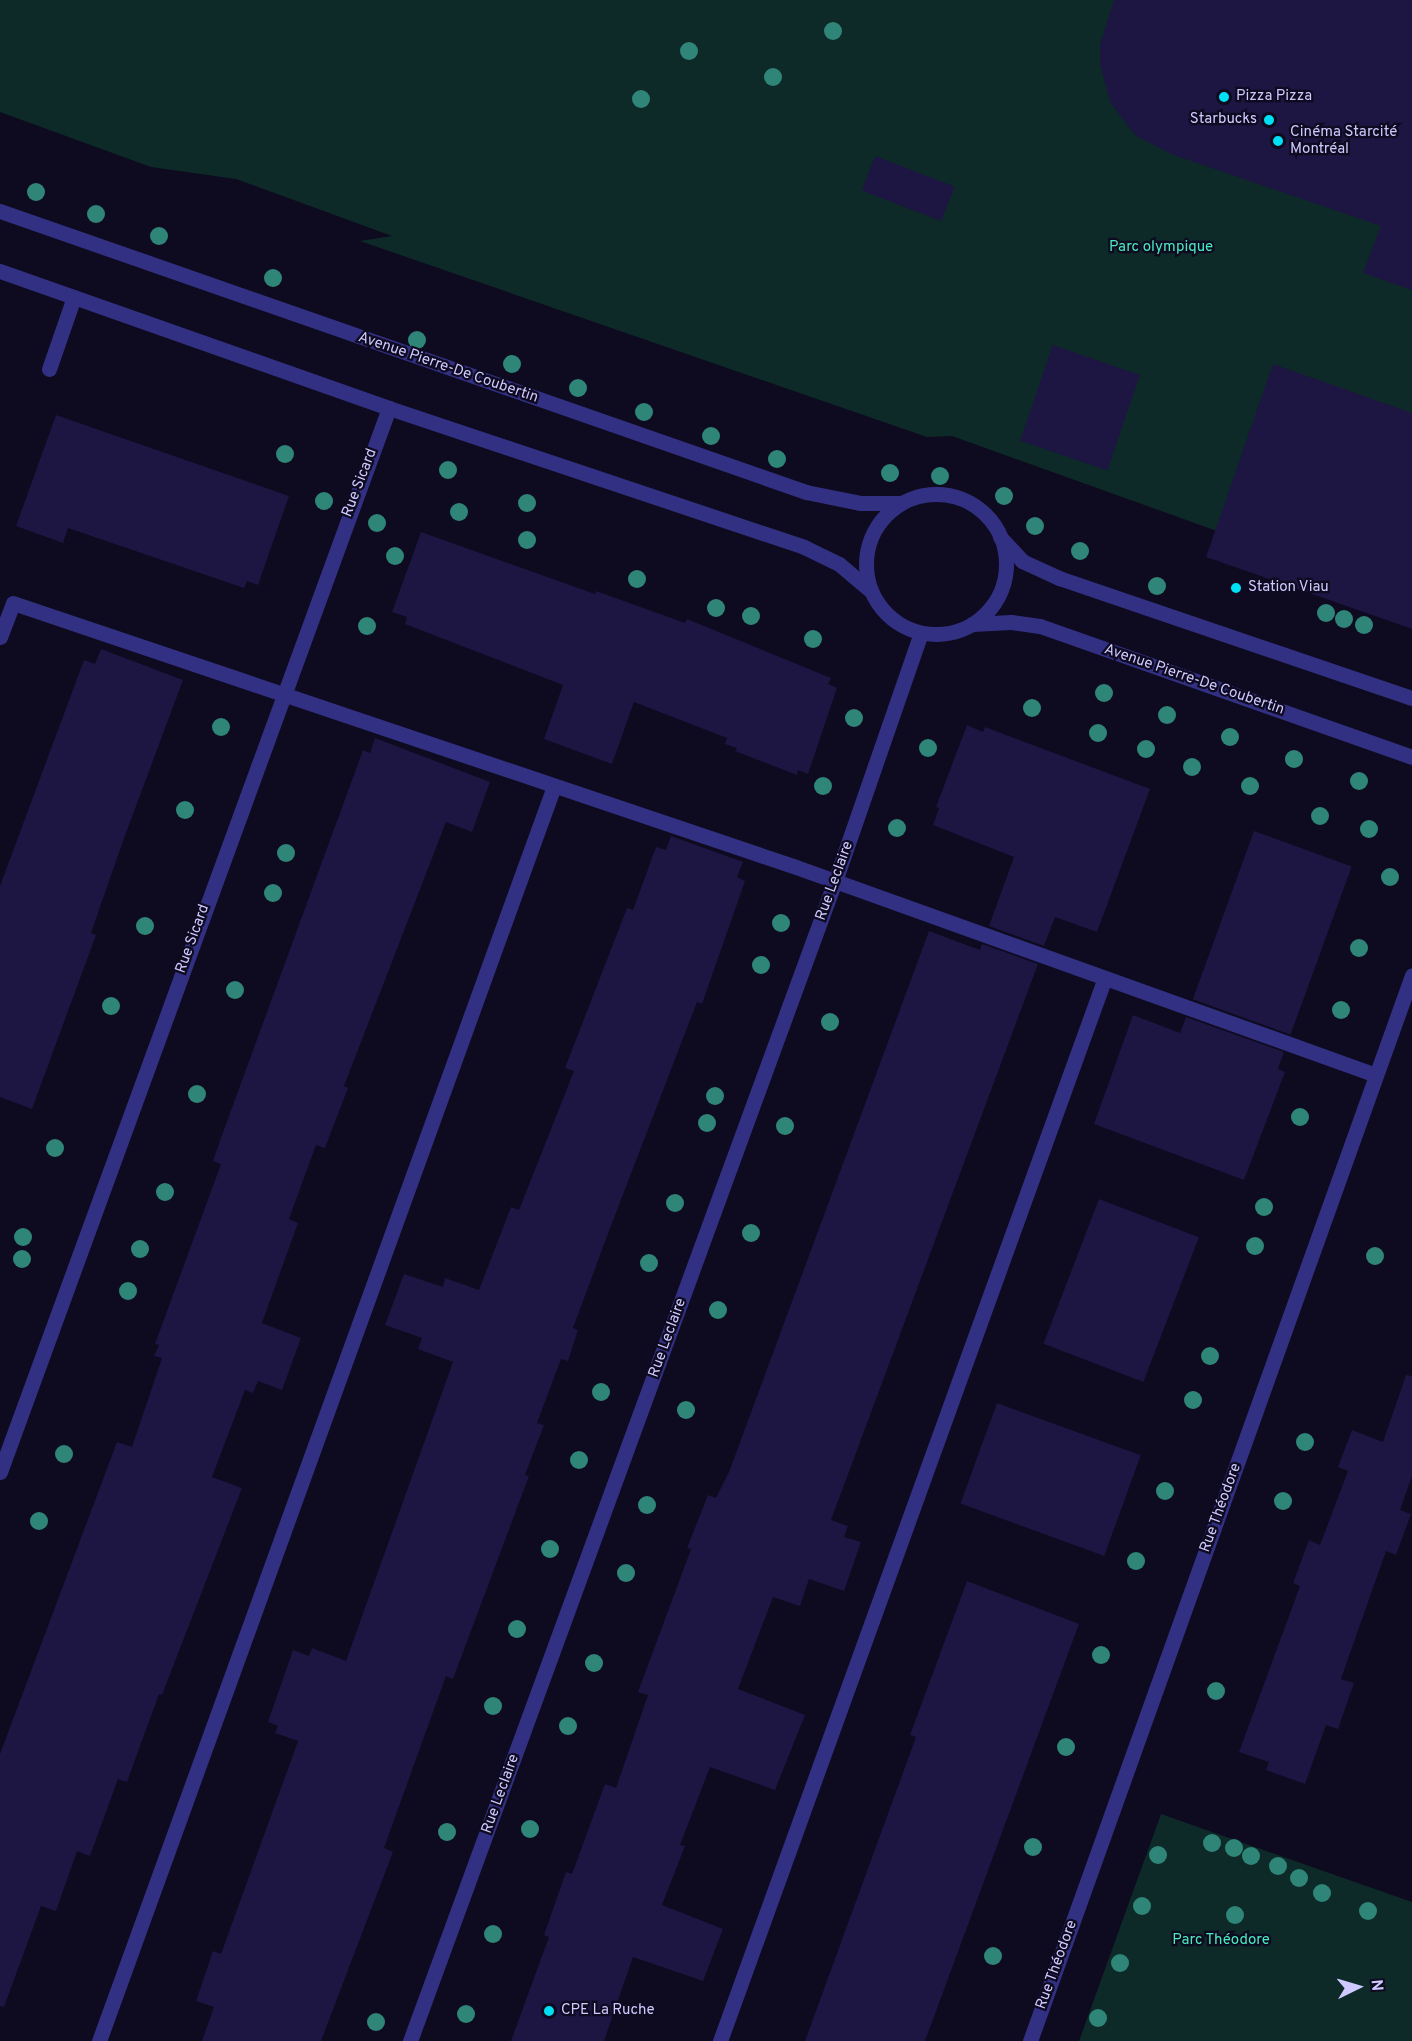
<!DOCTYPE html>
<html>
<head>
<meta charset="utf-8">
<style>
  body { margin:0 }
  #map { position:relative; width:1412px; height:2041px; overflow:hidden; background:#0e0a1f; font-family:Overpass,sans-serif }
  div>[style] { position:absolute }
  .green>* { inset:0; background:#0d2a28 }
  .building>* { inset:0; background:#1d1542; transform-origin:0 0 }
  .minor>* { height:15px; margin:-7.5px; padding:0 7.5px; transform-origin:7.5px; border-radius:7.5px; background:#323083 }
  .minor>.ring { margin:-7.5px; padding:0; box-sizing:content-box; background:none; border:15px solid #323083; border-radius:50% }
  .trees>* { width:18px; height:18px; margin:-9px; border-radius:50%; background:#2f8577 }
  .dots>* { width:16px; height:16px; translate:-50% -50%; box-sizing:border-box; border:3px solid #0e0a1f; border-radius:50% }
  span { translate:-50% -50%; white-space:nowrap; text-align:center; line-height:1.15; -webkit-text-stroke:4.5px #0e0a1f; paint-order:stroke }
  .poi-label { font-size:15px; color:#cec9ff }
  .left { translate:0 -50%; text-align:left }
  .right { translate:-100% -50%; text-align:right }
  .park-label { font-size:15px; color:#4aeabf }
  .street-label { font-size:15px; color:#cec9ff }
  .north { position:absolute; left:1328px; top:1957px; width:60px; height:60px; -webkit-text-stroke:4px #0e0a1f; paint-order:stroke; rotate:85deg; font-size:16px; font-weight:700; line-height:24px; text-align:center; color:#cec9ff }
  .north::after { content:''; display:block; margin:auto; width:21px; height:27px; background:#cec9ff; clip-path:polygon(50% 0,100% 100%,50% 72%,0 100%) }
</style>
</head>
<body>
<div id="map">
  <div class="green">
    <i style="clip-path:polygon(0 0,1412px 0,1412px 601px,952px 436px,927px 437px,360px 241px,392px 236px,236px 179px,151px 167px,0 112px)"></i>
    <i style="clip-path:polygon(1161px 1814px,1412px 1902px,1412px 2041px,1079px 2041px)"></i>
  </div>
  <div class="building">
    <i style="clip-path:polygon(1114px 0,1412px 0,1412px 290px,1363px 273px,1381px 226px,1171px 154px,1135px 135px,1110px 102px,1100px 64px,1100px 45px)"></i>
    <i style="left:875px;top:156px;width:85px;height:37px;rotate:21deg"></i>
    <i style="left:1053px;top:345px;width:92px;height:101px;rotate:19deg"></i>
    <i style="clip-path:polygon(1273px 364px,1412px 413px,1412px 629px,1206px 557px)"></i>
    <i style="clip-path:polygon(56px 415px,289px 496px,258px 585px,247px 581px,244px 588px,68px 528px,63px 543px,16px 526px)"></i>
    <i style="clip-path:polygon(421px 532px,595px 594px,596px 591px,685px 623px,687px 619px,831px 678px,828px 684px,837px 688px,808px 774px,798px 770px,797px 775px,735px 751px,737px 748px,725px 744px,727px 738px,634px 702px,612px 764px,544px 739px,563px 685px,405px 624px,407px 617px,392px 612px)"></i>
    <i style="clip-path:polygon(101px 649px,183px 680px,123px 841px,91px 933px,96px 935px,32px 1109px,0 1097px,0 886px,84px 660px,95px 664px)"></i>
    <i style="clip-path:polygon(967px 725px,983px 732px,985px 727px,1150px 789px,1097px 932px,1055px 917px,1044px 946px,989px 926px,1014px 857px,933px 825px,939px 808px,936px 807px)"></i>
    <i style="clip-path:polygon(375px 738px,490px 782px,472px 832px,446px 822px,344px 1086px,348px 1088px,325px 1148px,316px 1145px,289px 1219px,298px 1223px,262px 1323px,301px 1338px,282px 1390px,258px 1381px,253px 1393px,245px 1390px,212px 1477px,242px 1488px,162px 1695px,159px 1694px,127px 1782px,118px 1779px,90px 1856px,77px 1851px,56px 1911px,41px 1906px,4px 2007px,0 2006px,0 1754px,117px 1442px,132px 1447px,162px 1358px,154px 1356px,159px 1345px,155px 1344px,221px 1164px,213px 1161px,222px 1135px,363px 750px,370px 753px)"></i>
    <i style="left:1254px;top:831px;width:104px;height:179px;rotate:20deg"></i>
    <i style="clip-path:polygon(671px 836px,743px 862px,737px 877px,745px 881px,702px 1004px,697px 1002px,609px 1231px,573px 1328px,578px 1330px,568px 1361px,561px 1359px,537px 1423px,544px 1425px,525px 1475px,529px 1476px,453px 1679px,446px 1676px,384px 1848px,393px 1852px,321px 2041px,202px 2041px,214px 2007px,196px 2001px,213px 1951px,221px 1954px,298px 1741px,275px 1733px,278px 1726px,268px 1722px,293px 1650px,309px 1656px,312px 1648px,346px 1661px,453px 1362px,418px 1349px,422px 1338px,385px 1325px,404px 1274px,443px 1287px,445px 1278px,479px 1290px,511px 1207px,519px 1210px,574px 1071px,565px 1068px,627px 908px,633px 910px,656px 847px,666px 850px)"></i>
    <i style="clip-path:polygon(929px 931px,980px 950px,982px 944px,1038px 964px,831px 1520px,848px 1526px,844px 1537px,861px 1542px,844px 1591px,809px 1579px,800px 1606px,773px 1597px,738px 1689px,805px 1715px,775px 1790px,710px 1767px,680px 1845px,685px 1846px,662px 1905px,723px 1929px,703px 1981px,633px 1957px,604px 2041px,511px 2041px,549px 1937px,544px 1935px,566px 1872px,572px 1874px,605px 1784px,616px 1788px,648px 1695px,638px 1692px,691px 1549px,687px 1548px,708px 1495px,716px 1498px,729px 1472px)"></i>
    <i style="clip-path:polygon(1133px 1015px,1180px 1033px,1186px 1017px,1284px 1052px,1278px 1069px,1285px 1072px,1244px 1180px,1094px 1124px)"></i>
    <i style="left:1099px;top:1199px;width:107px;height:155px;rotate:21deg"></i>
    <i style="clip-path:polygon(1406px 1375px,1412px 1376px,1412px 1476px,1400px 1510px,1411px 1514px,1396px 1555px,1386px 1551px,1341px 1679px,1354px 1683px,1338px 1729px,1326px 1725px,1305px 1784px,1266px 1770px,1269px 1762px,1239px 1752px,1300px 1586px,1293px 1583px,1309px 1540px,1320px 1545px,1348px 1471px,1338px 1467px,1352px 1430px,1383px 1442px)"></i>
    <i style="left:997px;top:1403px;width:153px;height:107px;rotate:20deg"></i>
    <i style="clip-path:polygon(967px 1581px,1079px 1624px,925px 2041px,805px 2041px,916px 1737px,910px 1735px)"></i>
  </div>
  <div class="minor">
    <i style="left:0;top:211px;width:854px;rotate:19.22deg"></i>
    <i style="left:806px;top:492px;width:55px;rotate:11.5deg"></i>
    <i style="left:860px;top:503px;width:41px"></i>
    <i style="left:0;top:271px;width:412px;rotate:19.4deg"></i>
    <i style="left:389px;top:408px;width:438px;rotate:18.5deg"></i>
    <i style="left:804px;top:547px;width:39px;rotate:26deg"></i>
    <i style="left:839px;top:564px;width:42px;rotate:40.2deg"></i>
    <i style="left:49px;top:369px;width:76px;rotate:-70.9deg"></i>
    <i class="ring" style="left:866px;top:494px;width:125px;height:125px"></i>
    <i style="left:1000px;top:537px;width:33px;rotate:47deg"></i>
    <i style="left:1022px;top:561px;width:41px;rotate:24.7deg"></i>
    <i style="left:1059px;top:578px;width:373px;rotate:18.8deg"></i>
    <i style="left:972px;top:624px;width:39px;rotate:-3deg"></i>
    <i style="left:1011px;top:622px;width:29px;rotate:8deg"></i>
    <i style="left:1040px;top:626px;width:394px;rotate:19.4deg"></i>
    <i style="left:0;top:637px;width:36px;rotate:-69deg"></i>
    <i style="left:13px;top:603px;width:826px;rotate:18.63deg"></i>
    <i style="left:796px;top:867px;width:616px;rotate:19.73deg"></i>
    <i style="left:0;top:1472px;width:1133px;rotate:-69.92deg"></i>
    <i style="left:99px;top:2041px;width:1335px;rotate:-70.07deg"></i>
    <i style="left:410px;top:2041px;width:1235px;rotate:-69.88deg"></i>
    <i style="left:835px;top:881px;width:262px;rotate:-70.9deg"></i>
    <i style="left:720px;top:2041px;width:1128px;rotate:-70.1deg"></i>
    <i style="left:1030px;top:2041px;width:1132px;rotate:-70.28deg"></i>
  </div>
  <div class="trees">
    <i style="left:833px;top:31px"></i>
    <i style="left:689px;top:51px"></i>
    <i style="left:773px;top:77px"></i>
    <i style="left:641px;top:99px"></i>
    <i style="left:36px;top:192px"></i>
    <i style="left:96px;top:214px"></i>
    <i style="left:159px;top:236px"></i>
    <i style="left:273px;top:278px"></i>
    <i style="left:417px;top:340px"></i>
    <i style="left:512px;top:364px"></i>
    <i style="left:578px;top:388px"></i>
    <i style="left:644px;top:412px"></i>
    <i style="left:711px;top:436px"></i>
    <i style="left:285px;top:454px"></i>
    <i style="left:777px;top:459px"></i>
    <i style="left:448px;top:470px"></i>
    <i style="left:890px;top:473px"></i>
    <i style="left:940px;top:476px"></i>
    <i style="left:1004px;top:496px"></i>
    <i style="left:324px;top:501px"></i>
    <i style="left:527px;top:503px"></i>
    <i style="left:459px;top:512px"></i>
    <i style="left:377px;top:523px"></i>
    <i style="left:1035px;top:526px"></i>
    <i style="left:527px;top:540px"></i>
    <i style="left:1080px;top:551px"></i>
    <i style="left:395px;top:556px"></i>
    <i style="left:637px;top:579px"></i>
    <i style="left:1157px;top:586px"></i>
    <i style="left:716px;top:608px"></i>
    <i style="left:1326px;top:613px"></i>
    <i style="left:751px;top:616px"></i>
    <i style="left:1344px;top:619px"></i>
    <i style="left:1364px;top:625px"></i>
    <i style="left:367px;top:626px"></i>
    <i style="left:813px;top:639px"></i>
    <i style="left:1104px;top:693px"></i>
    <i style="left:1032px;top:708px"></i>
    <i style="left:1167px;top:715px"></i>
    <i style="left:854px;top:718px"></i>
    <i style="left:221px;top:727px"></i>
    <i style="left:1098px;top:733px"></i>
    <i style="left:1230px;top:737px"></i>
    <i style="left:928px;top:748px"></i>
    <i style="left:1146px;top:749px"></i>
    <i style="left:1294px;top:759px"></i>
    <i style="left:1192px;top:767px"></i>
    <i style="left:1359px;top:781px"></i>
    <i style="left:823px;top:786px"></i>
    <i style="left:1250px;top:786px"></i>
    <i style="left:185px;top:810px"></i>
    <i style="left:1320px;top:816px"></i>
    <i style="left:897px;top:828px"></i>
    <i style="left:1369px;top:829px"></i>
    <i style="left:286px;top:853px"></i>
    <i style="left:1390px;top:877px"></i>
    <i style="left:273px;top:893px"></i>
    <i style="left:781px;top:923px"></i>
    <i style="left:145px;top:926px"></i>
    <i style="left:1359px;top:948px"></i>
    <i style="left:761px;top:965px"></i>
    <i style="left:235px;top:990px"></i>
    <i style="left:111px;top:1006px"></i>
    <i style="left:1341px;top:1010px"></i>
    <i style="left:830px;top:1022px"></i>
    <i style="left:197px;top:1094px"></i>
    <i style="left:715px;top:1096px"></i>
    <i style="left:1300px;top:1117px"></i>
    <i style="left:707px;top:1123px"></i>
    <i style="left:785px;top:1126px"></i>
    <i style="left:55px;top:1148px"></i>
    <i style="left:165px;top:1192px"></i>
    <i style="left:675px;top:1203px"></i>
    <i style="left:1264px;top:1207px"></i>
    <i style="left:751px;top:1233px"></i>
    <i style="left:23px;top:1237px"></i>
    <i style="left:1255px;top:1246px"></i>
    <i style="left:140px;top:1249px"></i>
    <i style="left:1375px;top:1256px"></i>
    <i style="left:22px;top:1259px"></i>
    <i style="left:649px;top:1263px"></i>
    <i style="left:128px;top:1291px"></i>
    <i style="left:718px;top:1310px"></i>
    <i style="left:1210px;top:1356px"></i>
    <i style="left:601px;top:1392px"></i>
    <i style="left:1193px;top:1400px"></i>
    <i style="left:686px;top:1410px"></i>
    <i style="left:1305px;top:1442px"></i>
    <i style="left:64px;top:1454px"></i>
    <i style="left:579px;top:1460px"></i>
    <i style="left:1165px;top:1491px"></i>
    <i style="left:1283px;top:1501px"></i>
    <i style="left:647px;top:1505px"></i>
    <i style="left:39px;top:1521px"></i>
    <i style="left:550px;top:1549px"></i>
    <i style="left:1136px;top:1561px"></i>
    <i style="left:626px;top:1573px"></i>
    <i style="left:517px;top:1629px"></i>
    <i style="left:1101px;top:1655px"></i>
    <i style="left:594px;top:1663px"></i>
    <i style="left:1216px;top:1691px"></i>
    <i style="left:493px;top:1706px"></i>
    <i style="left:568px;top:1726px"></i>
    <i style="left:1066px;top:1747px"></i>
    <i style="left:530px;top:1829px"></i>
    <i style="left:447px;top:1832px"></i>
    <i style="left:1212px;top:1843px"></i>
    <i style="left:1033px;top:1847px"></i>
    <i style="left:1234px;top:1848px"></i>
    <i style="left:1158px;top:1855px"></i>
    <i style="left:1251px;top:1856px"></i>
    <i style="left:1278px;top:1866px"></i>
    <i style="left:1299px;top:1878px"></i>
    <i style="left:1322px;top:1893px"></i>
    <i style="left:1142px;top:1906px"></i>
    <i style="left:1368px;top:1911px"></i>
    <i style="left:1235px;top:1915px"></i>
    <i style="left:493px;top:1934px"></i>
    <i style="left:993px;top:1956px"></i>
    <i style="left:1120px;top:1963px"></i>
    <i style="left:466px;top:2014px"></i>
    <i style="left:1098px;top:2018px"></i>
    <i style="left:376px;top:2022px"></i>
  </div>
  <div class="dots">
    <i style="left:1224px;top:97px;background:#00dff4"></i>
    <i style="left:1269px;top:120px;background:#00dff4"></i>
    <i style="left:1278px;top:141px;background:#00dff4"></i>
    <i style="left:1236px;top:588px;background:#00dff4"></i>
    <i style="left:549px;top:2011px;background:#00dff4"></i>
  </div>
  <div class="poi-label">
    <span class="left" style="left:1236px;top:97px">Pizza Pizza</span>
    <span class="right" style="left:1257px;top:120px">Starbucks</span>
    <span class="left" style="left:1290px;top:141px">Cinéma Starcité<br>Montréal</span>
    <span class="left" style="left:1248px;top:588px">Station Viau</span>
    <span class="left" style="left:561px;top:2011px">CPE La Ruche</span>
  </div>
  <div class="park-label">
    <span style="left:1161px;top:248px">Parc olympique</span>
    <span style="left:1221px;top:1941px">Parc Théodore</span>
  </div>
  <div class="street-label">
    <span style="left:448px;top:368px;rotate:19deg">Avenue Pierre-De Coubertin</span>
    <span style="left:360px;top:483px;rotate:-69deg">Rue Sicard</span>
    <span style="left:1194px;top:680px;rotate:19deg">Avenue Pierre-De Coubertin</span>
    <span style="left:835px;top:881px;rotate:-70deg">Rue Leclaire</span>
    <span style="left:193px;top:939px;rotate:-70deg">Rue Sicard</span>
    <span style="left:668px;top:1338px;rotate:-70deg">Rue Leclaire</span>
    <span style="left:1221px;top:1508px;rotate:-70deg">Rue Théodore</span>
    <span style="left:501px;top:1794px;rotate:-70deg">Rue Leclaire</span>
    <span style="left:1057px;top:1965px;rotate:-70deg">Rue Théodore</span>
  </div>
  <div class="north">N</div>
</div>
</body>
</html>
